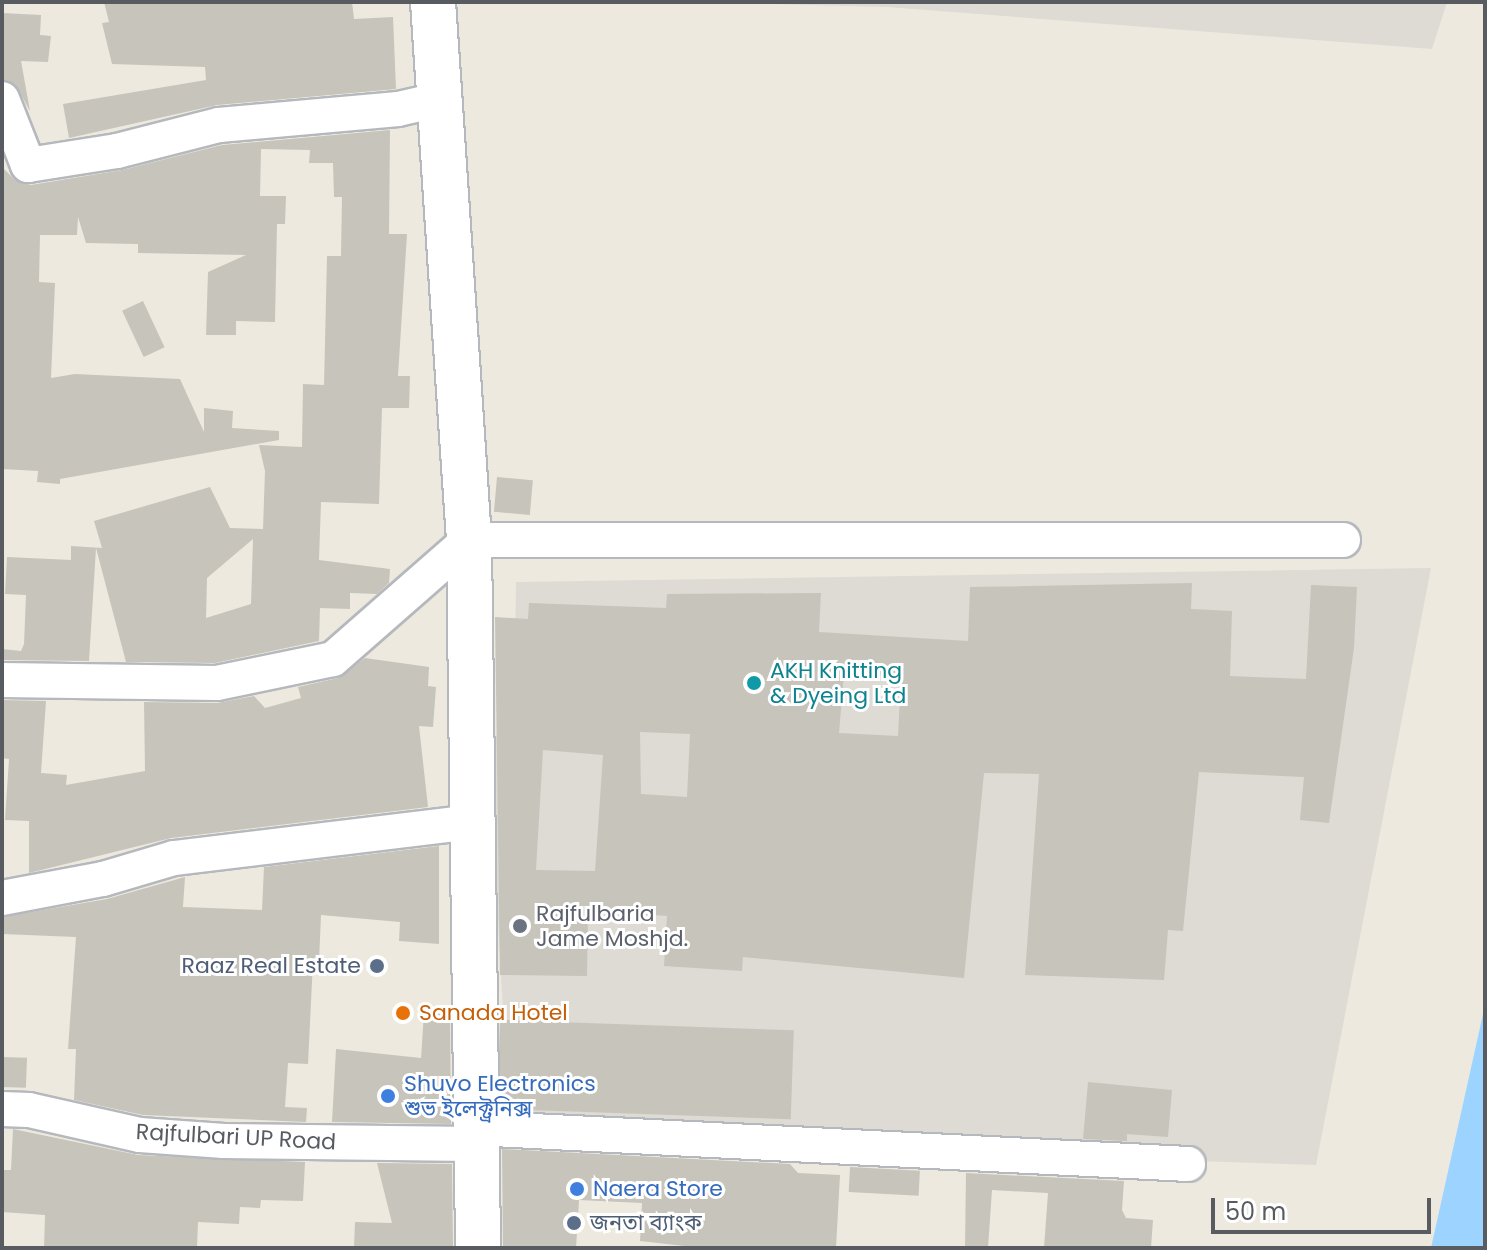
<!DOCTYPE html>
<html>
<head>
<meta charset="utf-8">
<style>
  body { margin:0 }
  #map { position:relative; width:1487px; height:1250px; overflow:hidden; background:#ede9de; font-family:Poppins,"Noto Sans Bengali",sans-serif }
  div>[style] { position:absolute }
  .industrial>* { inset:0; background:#dddbd3 }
  .water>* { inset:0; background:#9cd4ff }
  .building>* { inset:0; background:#c7c4bc; transform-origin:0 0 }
  .roads { filter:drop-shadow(2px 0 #b5b8bd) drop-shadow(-2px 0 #b5b8bd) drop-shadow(0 2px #b5b8bd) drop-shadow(0 -2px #b5b8bd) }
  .street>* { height:34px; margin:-17px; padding:0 17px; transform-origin:17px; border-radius:17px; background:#fff }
  .secondary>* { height:44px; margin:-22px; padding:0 22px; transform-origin:22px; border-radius:22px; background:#fff }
  .dots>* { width:22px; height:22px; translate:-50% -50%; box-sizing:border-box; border:4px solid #fff; border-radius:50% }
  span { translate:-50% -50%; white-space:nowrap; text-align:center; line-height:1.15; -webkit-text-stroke:6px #fff; paint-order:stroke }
  .culture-label { font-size:22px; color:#0d838f }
  .left { translate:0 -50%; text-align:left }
  .worship-label { font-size:22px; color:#5b616d }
  .service-label { font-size:22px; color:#4e5e75 }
  .right { translate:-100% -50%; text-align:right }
  .food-label { font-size:22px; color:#c56008 }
  .shop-label { font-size:22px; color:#366cbe }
  .street-label { font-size:22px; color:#585c61 }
  .frame { position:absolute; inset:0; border:4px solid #585c61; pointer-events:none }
  .scale { position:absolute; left:1211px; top:1198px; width:220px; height:36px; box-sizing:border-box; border:4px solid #585c61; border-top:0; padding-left:10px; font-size:24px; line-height:28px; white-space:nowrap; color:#585c61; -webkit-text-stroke:6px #fff; paint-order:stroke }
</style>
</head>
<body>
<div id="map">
  <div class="industrial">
    <i style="clip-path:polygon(700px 2px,1447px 2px,1432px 49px,887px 7px)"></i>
    <i style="clip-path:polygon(1431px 568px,1316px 1165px,510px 1139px,488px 736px,514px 736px,516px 582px)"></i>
  </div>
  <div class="water">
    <i style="clip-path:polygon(1485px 1005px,1485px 1248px,1431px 1248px)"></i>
  </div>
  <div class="building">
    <i style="clip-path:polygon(104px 2px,352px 2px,354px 19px,393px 17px,396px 89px,217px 105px,69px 138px,63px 104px,206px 80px,205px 67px,112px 64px,102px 23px,109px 22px)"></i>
    <i style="clip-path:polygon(2px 13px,41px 15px,40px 35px,51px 36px,48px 62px,21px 61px,30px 111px,15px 84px,2px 79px)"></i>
    <i style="clip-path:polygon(evenodd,390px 130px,389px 234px,407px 234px,398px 376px,410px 376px,409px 408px,382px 408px,379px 504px,321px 502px,319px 560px,390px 569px,389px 583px,377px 594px,350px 593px,350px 609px,320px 608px,319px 641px,215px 663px,126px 662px,96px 548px,89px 661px,2px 660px,2px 649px,21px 651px,24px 644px,26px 595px,5px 594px,7px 557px,71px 560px,71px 546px,102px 548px,94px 521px,210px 487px,230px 528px,263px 529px,265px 471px,259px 445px,302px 447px,303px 384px,324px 385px,327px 256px,341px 256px,342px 197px,334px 197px,333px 163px,309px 163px,310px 150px,261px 149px,260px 196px,286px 196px,285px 224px,277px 224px,275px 322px,236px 321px,236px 335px,206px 335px,208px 272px,246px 255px,138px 253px,138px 244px,86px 243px,78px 217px,77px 235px,40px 235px,39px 282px,55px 283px,51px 378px,75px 374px,180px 379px,204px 432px,204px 408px,233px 411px,232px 428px,279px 431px,279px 440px,60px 479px,60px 484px,37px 482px,38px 471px,2px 469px,2px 167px,15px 180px,31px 185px,122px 170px,222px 145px,390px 130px,253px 539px,251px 604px,206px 618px,207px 578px,253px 539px)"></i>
    <i style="left:143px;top:301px;width:51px;height:23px;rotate:65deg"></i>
    <i style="left:497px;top:477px;width:36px;height:35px;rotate:5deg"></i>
    <i style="clip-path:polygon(evenodd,1192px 583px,1191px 609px,1232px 611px,1230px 676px,1306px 679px,1311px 585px,1357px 587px,1354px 648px,1329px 823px,1300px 820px,1304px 777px,1199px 772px,1183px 931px,1168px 930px,1164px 980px,1025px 975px,1039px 774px,984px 773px,964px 978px,743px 957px,742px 971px,664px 966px,667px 916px,588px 910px,587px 976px,500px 975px,495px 617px,528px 619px,529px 603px,666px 608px,667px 594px,821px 593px,819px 632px,968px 641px,970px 587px,1192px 583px,844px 673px,901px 676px,898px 736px,839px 733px,844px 673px,1192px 583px,640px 732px,690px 734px,687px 797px,641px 794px,640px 732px,1192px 583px,543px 750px,603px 755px,595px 871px,536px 870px,543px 750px)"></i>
    <i style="clip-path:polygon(365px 658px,429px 667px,428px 686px,436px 687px,433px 727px,419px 726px,428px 807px,171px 838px,29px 873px,29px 821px,5px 820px,9px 759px,2px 758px,2px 700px,46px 701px,41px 773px,67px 775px,66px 785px,145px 771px,144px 702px,217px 703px,254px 696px,265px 708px,301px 698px,298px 687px,338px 678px)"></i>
    <i style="clip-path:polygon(439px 846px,439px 944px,399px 941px,400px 922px,321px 915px,319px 962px,313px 961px,308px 1064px,288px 1063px,285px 1107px,307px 1108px,306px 1122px,143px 1115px,74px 1100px,76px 1049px,68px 1049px,76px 937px,2px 934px,2px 917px,107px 899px,185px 877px,183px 907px,262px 910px,264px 867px)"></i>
    <i style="clip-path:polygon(424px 1013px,450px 1015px,451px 1124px,332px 1122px,336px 1049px,421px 1058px)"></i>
    <i style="left:500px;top:1020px;width:294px;height:89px;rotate:2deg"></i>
    <i style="left:2px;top:1057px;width:25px;height:30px;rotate:2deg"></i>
    <i style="clip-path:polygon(1088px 1082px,1172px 1090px,1168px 1137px,1127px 1134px,1127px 1141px,1083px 1139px)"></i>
    <i style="clip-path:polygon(13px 1129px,138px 1155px,305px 1162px,303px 1201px,261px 1200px,260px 1208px,240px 1207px,239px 1224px,198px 1222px,197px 1248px,44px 1248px,45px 1215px,2px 1212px,2px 1170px,11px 1170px)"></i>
    <i style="clip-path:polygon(502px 1149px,790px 1164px,798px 1173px,840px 1175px,836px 1248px,702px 1248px,640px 1241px,642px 1203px,579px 1200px,576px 1248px,503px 1248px)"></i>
    <i style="clip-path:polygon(377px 1163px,452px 1164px,453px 1248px,354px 1248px,355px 1222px,392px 1223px)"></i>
    <i style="left:850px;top:1167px;width:70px;height:25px;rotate:3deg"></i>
    <i style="clip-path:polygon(966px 1173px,1124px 1181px,1122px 1210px,1126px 1218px,1153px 1220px,1151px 1248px,1044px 1248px,1048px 1193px,992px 1190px,988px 1248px,965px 1248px)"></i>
  </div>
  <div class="roads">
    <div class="street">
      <i style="left:2px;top:99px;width:71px;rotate:68.5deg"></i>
      <i style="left:28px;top:165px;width:90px;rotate:-8.9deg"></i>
      <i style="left:117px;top:151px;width:105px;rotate:-14.3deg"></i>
      <i style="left:219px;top:125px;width:180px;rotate:-5.1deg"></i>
      <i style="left:398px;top:109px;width:45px;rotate:-12.8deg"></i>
      <i style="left:2px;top:680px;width:215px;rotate:0.8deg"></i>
      <i style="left:217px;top:683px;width:118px;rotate:-11.7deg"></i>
      <i style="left:333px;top:659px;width:181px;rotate:-41.2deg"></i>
      <i style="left:469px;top:540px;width:874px"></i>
      <i style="left:2px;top:898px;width:103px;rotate:-10.7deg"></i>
      <i style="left:103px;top:879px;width:74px;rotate:-16.5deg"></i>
      <i style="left:174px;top:858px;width:299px;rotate:-6.9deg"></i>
      <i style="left:2px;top:1109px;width:27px;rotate:2deg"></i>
      <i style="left:29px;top:1110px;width:114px;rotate:12.7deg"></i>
      <i style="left:140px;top:1135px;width:84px;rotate:4.1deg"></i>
      <i style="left:224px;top:1141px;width:249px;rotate:0.7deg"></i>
      <i style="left:473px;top:1128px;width:716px;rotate:2.88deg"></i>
    </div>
    <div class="secondary">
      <i style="left:433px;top:2px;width:539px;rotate:86.17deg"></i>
      <i style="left:469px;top:540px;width:708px;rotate:89.27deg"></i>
    </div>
  </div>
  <div class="dots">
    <i style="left:754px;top:683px;background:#0f9aa8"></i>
    <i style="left:520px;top:926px;background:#6b7280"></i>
    <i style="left:377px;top:966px;background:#5c6f8a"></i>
    <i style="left:403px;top:1013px;background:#e8710a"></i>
    <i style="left:388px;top:1096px;background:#3f7fe0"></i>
    <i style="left:577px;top:1189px;background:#3f7fe0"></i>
    <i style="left:574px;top:1223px;background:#5c6f8a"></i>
  </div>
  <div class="culture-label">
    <span class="left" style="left:770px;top:683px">AKH Knitting<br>&amp; Dyeing Ltd</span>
  </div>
  <div class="worship-label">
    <span class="left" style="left:536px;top:926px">Rajfulbaria<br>Jame Moshjd.</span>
  </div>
  <div class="service-label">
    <span class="right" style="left:361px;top:966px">Raaz Real Estate</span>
    <span class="left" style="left:590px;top:1223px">জনতা ব্যাংক</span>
  </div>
  <div class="food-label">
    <span class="left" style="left:419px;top:1013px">Sanada Hotel</span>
  </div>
  <div class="shop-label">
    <span class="left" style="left:404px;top:1096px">Shuvo Electronics<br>শুভ ইলেক্ট্রনিক্স</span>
    <span class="left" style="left:593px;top:1189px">Naera Store</span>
  </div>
  <div class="street-label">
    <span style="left:236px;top:1137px;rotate:3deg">Rajfulbari UP Road</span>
  </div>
  <div class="frame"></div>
  <div class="scale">50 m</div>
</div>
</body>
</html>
